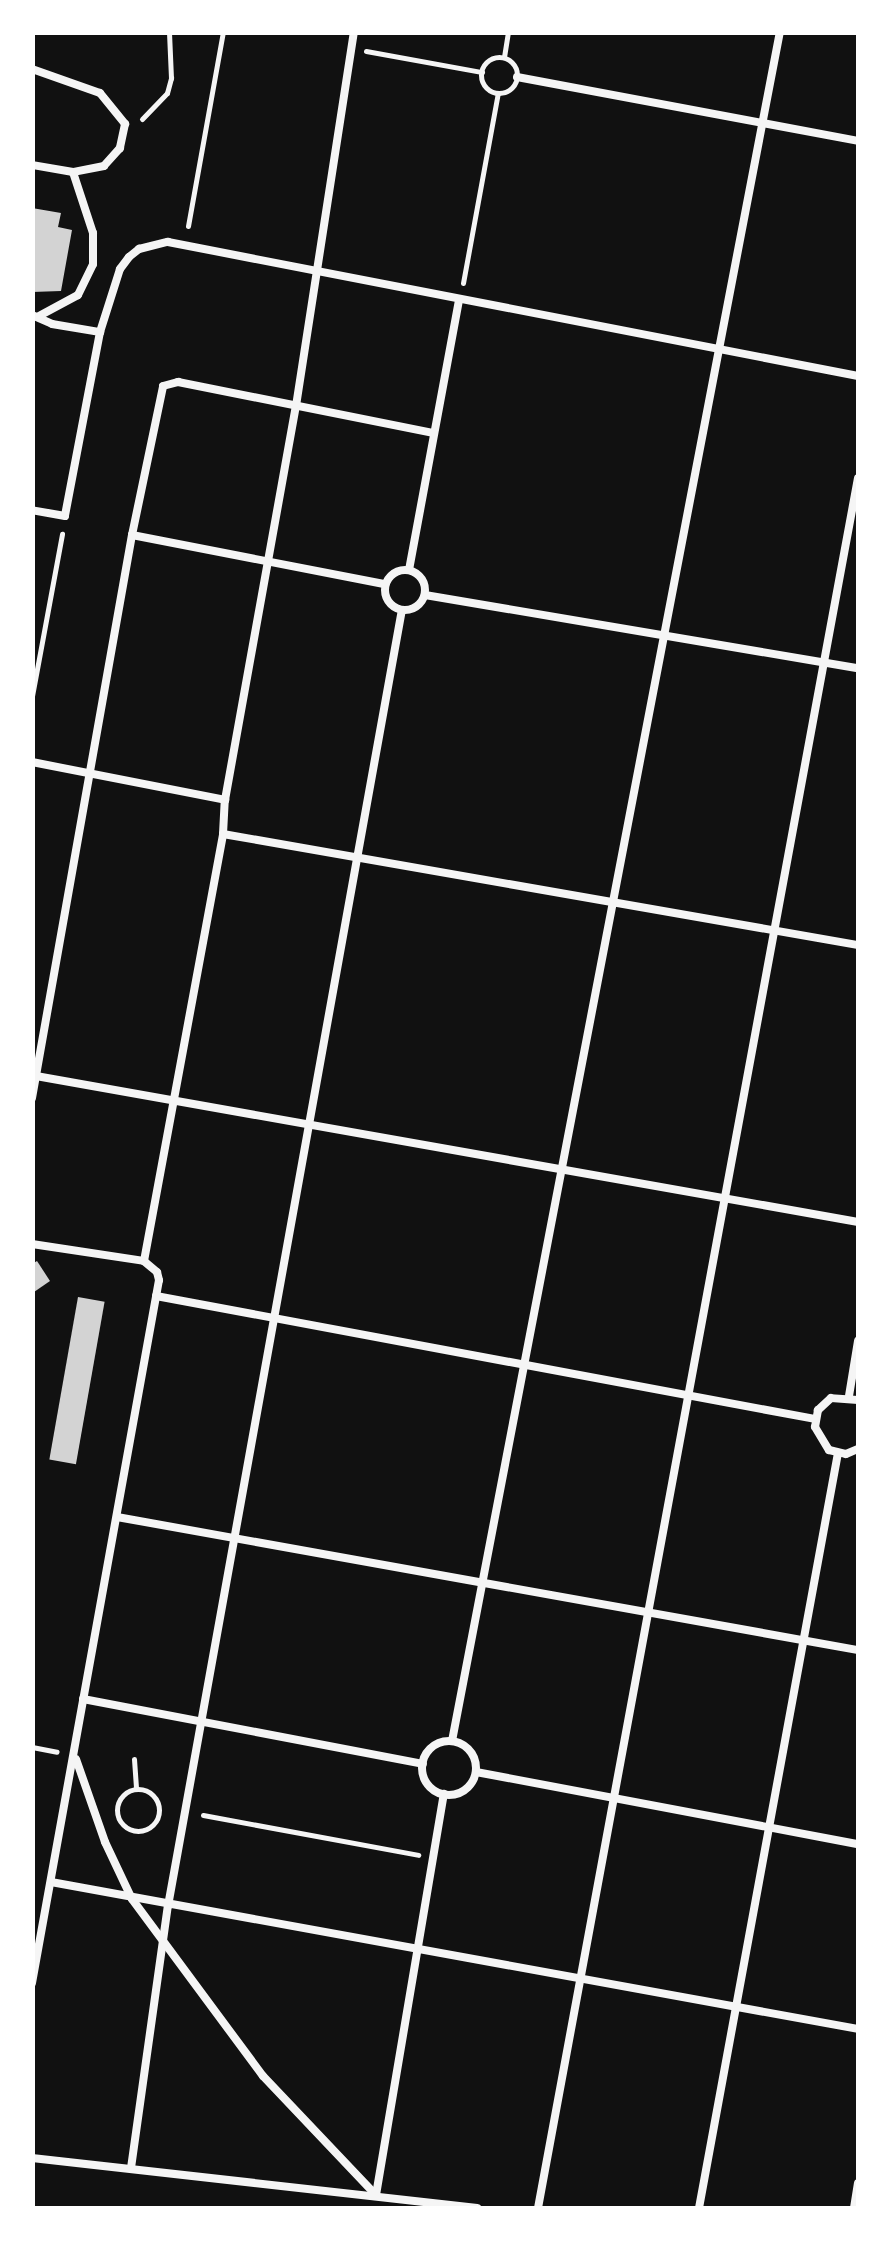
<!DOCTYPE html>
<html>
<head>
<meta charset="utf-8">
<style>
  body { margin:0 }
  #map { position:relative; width:891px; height:2241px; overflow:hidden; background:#111; font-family:Karla,sans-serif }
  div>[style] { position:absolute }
  .building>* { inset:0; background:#d3d3d3; transform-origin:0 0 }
  .path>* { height:5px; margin:-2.5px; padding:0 2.5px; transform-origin:2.5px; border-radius:2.5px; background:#f5f5f5 }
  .path>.ring { margin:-2.5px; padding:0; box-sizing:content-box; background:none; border:5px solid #f5f5f5; border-radius:50% }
  .service>* { height:8px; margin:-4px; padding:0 4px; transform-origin:4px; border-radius:4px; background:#f5f5f5 }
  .service>.ring { margin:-4px; padding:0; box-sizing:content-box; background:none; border:8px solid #f5f5f5; border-radius:50% }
  span { translate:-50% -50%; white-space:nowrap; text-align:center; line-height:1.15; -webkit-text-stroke:10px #fff; paint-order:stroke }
  .frame { position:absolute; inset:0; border:35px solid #fff; pointer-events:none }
</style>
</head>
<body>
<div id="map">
  <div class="building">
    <i style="clip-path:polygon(32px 208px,61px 213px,58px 227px,72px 230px,61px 291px,32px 292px)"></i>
    <i style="clip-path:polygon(37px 1261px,50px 1281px,34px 1292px,32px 1264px)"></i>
    <i style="left:78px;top:1297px;width:27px;height:165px;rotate:10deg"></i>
  </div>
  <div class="path">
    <i style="left:366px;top:51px;width:118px;rotate:10.3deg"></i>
    <i style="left:504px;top:57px;width:25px;rotate:-81deg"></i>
    <i class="ring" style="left:481px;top:57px;width:31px;height:31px"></i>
    <i style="left:142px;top:119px;width:36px;rotate:-46deg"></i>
    <i style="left:167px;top:93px;width:16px;rotate:-75deg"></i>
    <i style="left:171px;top:78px;width:45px;rotate:-92.5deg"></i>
    <i style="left:188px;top:226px;width:197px;rotate:-79.8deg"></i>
    <i style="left:463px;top:283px;width:193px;rotate:-79.6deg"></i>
    <i style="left:32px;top:696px;width:165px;rotate:-79.5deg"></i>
    <i style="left:32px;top:1747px;width:25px;rotate:11deg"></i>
    <i style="left:134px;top:1759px;width:30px;rotate:86deg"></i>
    <i class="ring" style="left:117px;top:1789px;width:37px;height:37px"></i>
    <i style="left:203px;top:1815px;width:219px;rotate:10.5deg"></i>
  </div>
  <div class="service">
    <i style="left:32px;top:69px;width:72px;rotate:19.4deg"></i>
    <i style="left:100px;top:93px;width:40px;rotate:51deg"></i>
    <i style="left:125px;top:124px;width:25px;rotate:102deg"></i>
    <i style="left:120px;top:148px;width:24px;rotate:132deg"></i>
    <i style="left:104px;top:166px;width:32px;rotate:169deg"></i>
    <i style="left:73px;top:172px;width:42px;rotate:-170.3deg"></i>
    <i style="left:517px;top:77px;width:347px;rotate:10.6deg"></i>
    <i style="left:32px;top:315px;width:22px;rotate:24deg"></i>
    <i style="left:52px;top:324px;width:49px;rotate:9.5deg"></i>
    <i style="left:100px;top:332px;width:187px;rotate:100.8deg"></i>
    <i style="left:65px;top:516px;width:34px;rotate:-170deg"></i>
    <i style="left:39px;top:316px;width:44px;rotate:-28.3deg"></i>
    <i style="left:78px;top:295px;width:34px;rotate:-64deg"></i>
    <i style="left:93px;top:264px;width:31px;rotate:-90deg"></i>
    <i style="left:93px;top:233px;width:64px;rotate:-108.2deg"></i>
    <i style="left:100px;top:332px;width:66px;rotate:-72.4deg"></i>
    <i style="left:120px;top:269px;width:15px;rotate:-53deg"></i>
    <i style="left:129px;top:257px;width:13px;rotate:-39deg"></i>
    <i style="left:139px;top:249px;width:30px;rotate:-14deg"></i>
    <i style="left:168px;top:242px;width:703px;rotate:10.99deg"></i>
    <i style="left:132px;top:535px;width:258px;rotate:11deg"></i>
    <i class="ring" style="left:385px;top:570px;width:32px;height:32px"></i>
    <i style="left:409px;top:570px;width:274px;rotate:-79.5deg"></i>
    <i style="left:425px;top:595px;width:439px;rotate:9.6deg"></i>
    <i style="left:32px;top:762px;width:197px;rotate:11.1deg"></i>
    <i style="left:223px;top:834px;width:645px;rotate:9.92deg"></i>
    <i style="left:36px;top:1076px;width:835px;rotate:10.07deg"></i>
    <i style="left:32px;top:1098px;width:572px;rotate:-79.93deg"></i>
    <i style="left:132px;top:535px;width:152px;rotate:-78.2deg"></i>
    <i style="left:163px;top:386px;width:16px;rotate:-15deg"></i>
    <i style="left:178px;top:382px;width:261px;rotate:11.3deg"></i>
    <i style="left:32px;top:1244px;width:113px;rotate:8.6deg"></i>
    <i style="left:156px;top:1296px;width:670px;rotate:10.57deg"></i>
    <i style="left:849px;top:1396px;width:56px;rotate:-80.7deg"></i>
    <i style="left:858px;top:1400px;width:27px;rotate:-176deg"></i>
    <i style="left:831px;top:1398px;width:18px;rotate:137deg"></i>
    <i style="left:818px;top:1410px;width:17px;rotate:100deg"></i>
    <i style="left:815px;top:1427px;width:27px;rotate:59deg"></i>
    <i style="left:829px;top:1450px;width:17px;rotate:13deg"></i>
    <i style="left:846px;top:1454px;width:13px;rotate:-23deg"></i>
    <i style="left:117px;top:1517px;width:753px;rotate:10.18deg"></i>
    <i style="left:83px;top:1699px;width:346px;rotate:10.8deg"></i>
    <i style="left:452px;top:1741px;width:1740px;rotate:-79.14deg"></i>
    <i class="ring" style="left:422px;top:1741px;width:46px;height:46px"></i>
    <i style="left:76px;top:1759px;width:88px;rotate:70.7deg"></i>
    <i style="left:105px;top:1842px;width:63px;rotate:64.7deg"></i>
    <i style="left:132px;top:1899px;width:220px;rotate:53.5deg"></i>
    <i style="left:263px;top:2076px;width:164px;rotate:46.5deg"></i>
    <i style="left:476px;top:1772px;width:389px;rotate:10.7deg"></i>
    <i style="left:51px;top:1882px;width:820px;rotate:10.32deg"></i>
    <i style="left:32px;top:1983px;width:714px;rotate:-79.76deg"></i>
    <i style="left:159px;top:1280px;width:8px;rotate:-104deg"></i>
    <i style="left:157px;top:1272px;width:17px;rotate:-140deg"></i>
    <i style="left:144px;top:1261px;width:434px;rotate:-79.5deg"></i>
    <i style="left:223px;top:834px;width:34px;rotate:-87deg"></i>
    <i style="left:225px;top:800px;width:400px;rotate:-79.8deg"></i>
    <i style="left:296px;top:406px;width:378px;rotate:-81.2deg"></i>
    <i style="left:32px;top:2158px;width:448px;rotate:6.4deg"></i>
    <i style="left:131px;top:2168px;width:265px;rotate:-82deg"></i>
    <i style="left:168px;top:1906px;width:1317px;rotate:-79.77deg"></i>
    <i style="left:376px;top:2195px;width:407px;rotate:-80.4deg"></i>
    <i style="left:538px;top:2208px;width:1759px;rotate:-79.52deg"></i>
    <i style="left:699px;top:2208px;width:768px;rotate:-79.57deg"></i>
    <i style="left:854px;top:2208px;width:25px;rotate:-81deg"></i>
  </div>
  <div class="frame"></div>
</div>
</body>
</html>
